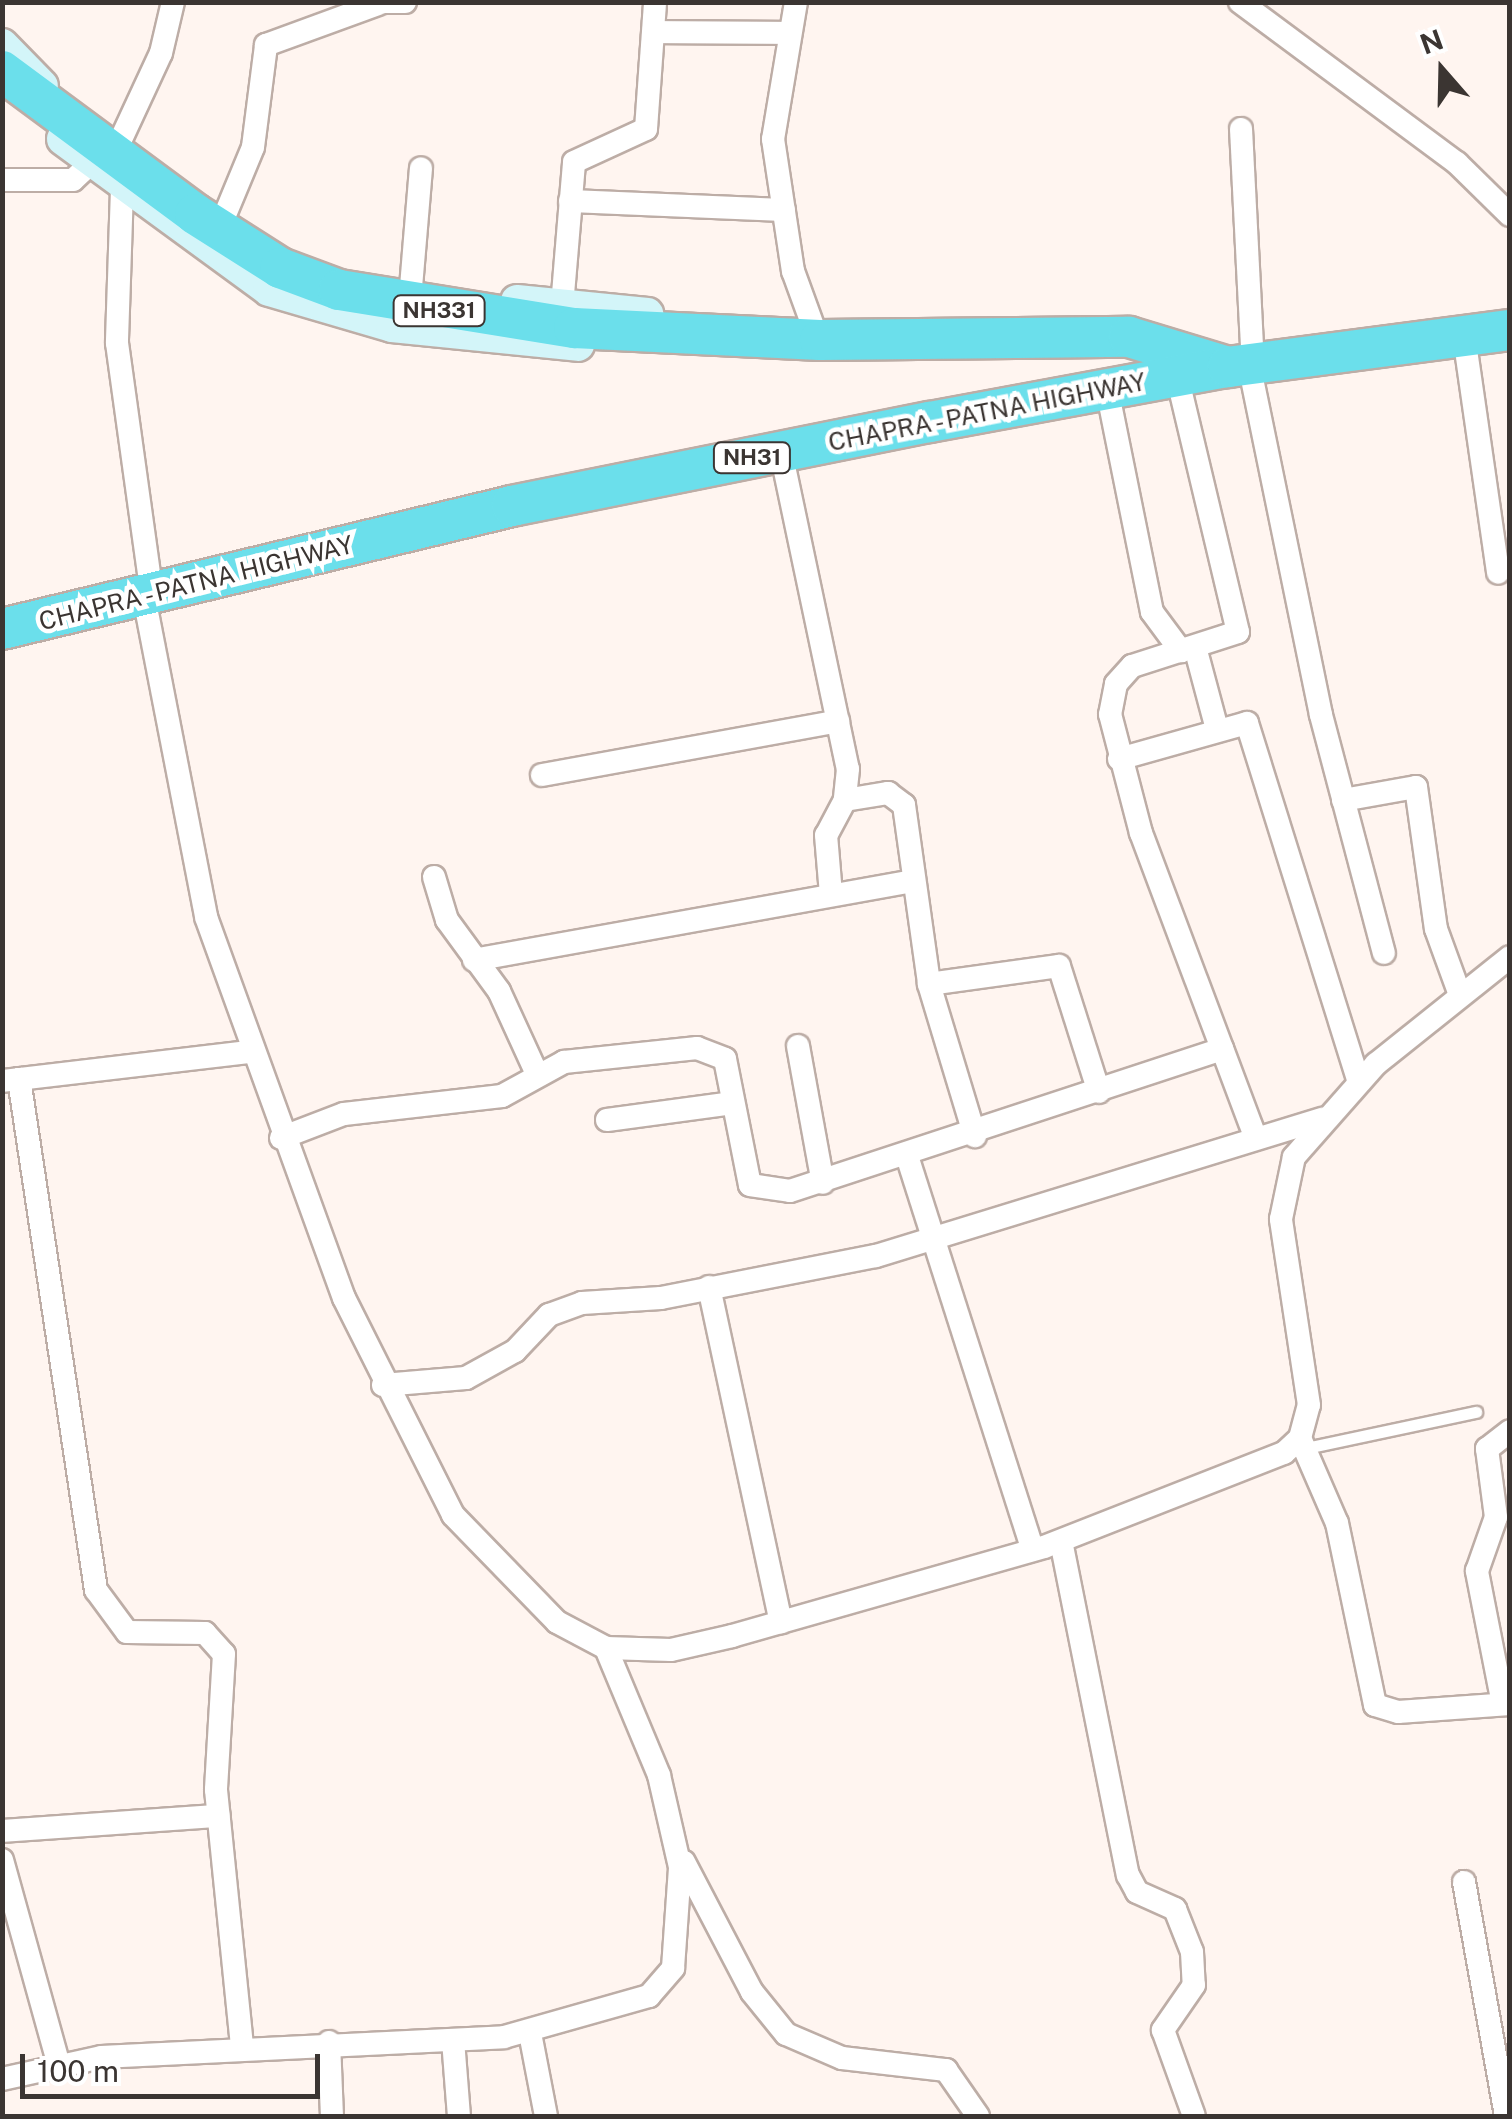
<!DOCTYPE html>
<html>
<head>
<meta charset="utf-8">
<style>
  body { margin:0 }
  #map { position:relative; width:1512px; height:2119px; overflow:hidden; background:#fff5f0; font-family:"Public Sans",sans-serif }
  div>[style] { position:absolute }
  .roads { filter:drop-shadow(2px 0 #bdada6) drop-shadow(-2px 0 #bdada6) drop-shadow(0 2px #bdada6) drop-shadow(0 -2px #bdada6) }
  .lane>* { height:11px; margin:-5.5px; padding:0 5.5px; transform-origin:5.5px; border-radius:5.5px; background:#fff }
  .street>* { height:22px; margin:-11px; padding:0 11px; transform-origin:11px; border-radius:11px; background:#fff }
  .secondary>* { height:32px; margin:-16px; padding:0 16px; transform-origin:16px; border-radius:16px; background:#d3f5f9 }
  .highway>* { height:40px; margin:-20px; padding:0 20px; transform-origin:20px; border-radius:20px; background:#6bdfeb }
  span { translate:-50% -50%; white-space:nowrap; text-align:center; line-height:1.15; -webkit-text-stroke:9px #fff; paint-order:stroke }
  .shield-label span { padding:2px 8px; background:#fff; border:2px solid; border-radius:8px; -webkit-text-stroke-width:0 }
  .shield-label { font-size:22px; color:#3b3532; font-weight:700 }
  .street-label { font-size:25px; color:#3b3532 }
  .frame { position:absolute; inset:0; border:5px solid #3b3532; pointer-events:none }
  .north { position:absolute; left:1392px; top:20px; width:100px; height:100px; -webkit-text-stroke:8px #fff; paint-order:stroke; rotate:340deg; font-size:28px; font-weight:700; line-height:40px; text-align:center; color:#3b3532 }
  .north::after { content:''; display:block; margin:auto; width:35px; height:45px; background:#3b3532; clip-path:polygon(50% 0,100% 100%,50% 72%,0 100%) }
  .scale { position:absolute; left:20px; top:2054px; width:300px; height:45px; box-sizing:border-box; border:5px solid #3b3532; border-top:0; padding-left:12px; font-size:30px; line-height:35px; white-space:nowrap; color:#3b3532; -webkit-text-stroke:8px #fff; paint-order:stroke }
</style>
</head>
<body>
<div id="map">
  <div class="roads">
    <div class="lane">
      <i style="left:1306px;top:1448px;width:174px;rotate:-12deg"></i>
    </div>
    <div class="street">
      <i style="left:376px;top:2px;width:29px"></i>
      <i style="left:796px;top:2px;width:139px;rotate:99.5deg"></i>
      <i style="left:773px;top:139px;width:134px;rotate:81.4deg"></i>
      <i style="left:793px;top:271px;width:59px;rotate:70deg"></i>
      <i style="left:1240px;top:2px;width:270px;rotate:36.6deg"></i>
      <i style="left:1457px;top:163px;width:74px;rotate:44.5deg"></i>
      <i style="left:654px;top:32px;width:136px;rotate:0.4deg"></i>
      <i style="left:1241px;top:129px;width:234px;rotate:87.1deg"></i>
      <i style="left:116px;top:150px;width:107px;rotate:-65.1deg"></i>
      <i style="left:161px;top:53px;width:52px;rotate:-76.8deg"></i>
      <i style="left:2px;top:180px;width:71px"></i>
      <i style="left:73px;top:180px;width:26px;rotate:-43deg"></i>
      <i style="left:122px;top:189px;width:154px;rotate:91.9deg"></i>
      <i style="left:117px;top:343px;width:254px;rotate:82.1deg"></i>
      <i style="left:570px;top:201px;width:214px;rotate:2.4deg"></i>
      <i style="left:222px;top:222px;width:81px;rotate:-67.5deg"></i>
      <i style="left:253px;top:147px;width:103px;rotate:-82.7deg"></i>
      <i style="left:266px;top:45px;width:119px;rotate:-20.1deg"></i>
      <i style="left:411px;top:287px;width:119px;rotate:-85.2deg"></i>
      <i style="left:562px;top:306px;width:144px;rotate:-85.2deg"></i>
      <i style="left:574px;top:162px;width:79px;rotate:-24.6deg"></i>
      <i style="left:646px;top:129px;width:127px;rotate:-85.9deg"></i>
      <i style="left:1464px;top:336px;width:239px;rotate:81.8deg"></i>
      <i style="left:1249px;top:364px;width:358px;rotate:78.4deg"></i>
      <i style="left:1321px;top:715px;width:246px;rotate:75.2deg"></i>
      <i style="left:1177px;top:376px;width:263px;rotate:76.6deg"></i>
      <i style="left:1238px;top:632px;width:111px;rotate:162.2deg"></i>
      <i style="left:1132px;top:666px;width:24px;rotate:132deg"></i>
      <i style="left:1116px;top:684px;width:31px;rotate:101deg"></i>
      <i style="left:1110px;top:714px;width:123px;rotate:75.4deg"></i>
      <i style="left:1141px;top:833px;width:322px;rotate:69.4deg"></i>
      <i style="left:1107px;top:389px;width:227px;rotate:78.6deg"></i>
      <i style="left:1152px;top:612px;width:49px;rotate:53.4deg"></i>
      <i style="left:781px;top:452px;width:324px;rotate:78.1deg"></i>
      <i style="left:848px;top:769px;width:31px;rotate:96deg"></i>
      <i style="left:845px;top:800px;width:40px;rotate:118deg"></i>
      <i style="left:826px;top:835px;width:59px;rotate:85.2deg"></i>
      <i style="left:144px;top:597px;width:326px;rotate:79deg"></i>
      <i style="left:206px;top:917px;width:405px;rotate:70.1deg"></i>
      <i style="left:344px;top:1298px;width:243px;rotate:63.3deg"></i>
      <i style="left:453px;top:1515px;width:149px;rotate:45.8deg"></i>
      <i style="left:557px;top:1622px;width:55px;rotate:28deg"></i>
      <i style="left:606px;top:1648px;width:65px;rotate:1.8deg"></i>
      <i style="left:671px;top:1650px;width:63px;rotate:-12.9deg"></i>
      <i style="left:732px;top:1636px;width:324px;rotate:-15.9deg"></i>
      <i style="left:1044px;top:1547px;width:258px;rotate:-21.4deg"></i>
      <i style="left:1284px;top:1453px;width:22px;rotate:-43deg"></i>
      <i style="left:1300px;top:1438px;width:34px;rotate:-75deg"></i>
      <i style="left:1309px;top:1405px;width:188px;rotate:-98.6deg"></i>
      <i style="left:1281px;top:1219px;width:63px;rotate:-78.2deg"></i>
      <i style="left:1294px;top:1157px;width:124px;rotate:-48.6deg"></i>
      <i style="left:1376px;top:1064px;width:171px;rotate:-38.6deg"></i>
      <i style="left:1195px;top:647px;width:85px;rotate:75deg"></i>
      <i style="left:1119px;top:759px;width:133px;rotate:-15.7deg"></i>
      <i style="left:1247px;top:723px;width:376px;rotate:72.7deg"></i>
      <i style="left:542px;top:775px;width:301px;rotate:-10.3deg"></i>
      <i style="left:845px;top:800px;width:44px;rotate:-9.2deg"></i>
      <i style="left:888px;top:793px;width:20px;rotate:37deg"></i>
      <i style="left:904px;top:805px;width:181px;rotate:82deg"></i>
      <i style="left:929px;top:984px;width:159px;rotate:73.2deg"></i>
      <i style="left:1343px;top:800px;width:74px;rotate:-10.1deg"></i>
      <i style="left:1416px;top:787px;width:143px;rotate:82deg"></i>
      <i style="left:1436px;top:929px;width:70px;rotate:70deg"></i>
      <i style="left:434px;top:877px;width:45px;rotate:73.2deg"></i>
      <i style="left:447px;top:920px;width:88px;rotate:53.8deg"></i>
      <i style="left:499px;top:991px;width:89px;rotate:65.4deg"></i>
      <i style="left:474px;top:960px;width:445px;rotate:-10.2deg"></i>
      <i style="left:929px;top:984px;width:131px;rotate:-7.9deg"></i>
      <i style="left:1059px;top:966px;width:132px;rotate:72.4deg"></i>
      <i style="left:798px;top:1046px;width:139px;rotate:79.7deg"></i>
      <i style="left:19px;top:1079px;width:517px;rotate:81.43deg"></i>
      <i style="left:96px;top:1590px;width:52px;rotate:53.6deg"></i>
      <i style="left:127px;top:1632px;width:78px;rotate:0.7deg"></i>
      <i style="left:205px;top:1633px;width:28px;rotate:48deg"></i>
      <i style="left:224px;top:1654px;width:136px;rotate:93.4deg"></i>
      <i style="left:216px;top:1790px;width:258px;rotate:84.2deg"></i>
      <i style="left:2px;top:1081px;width:250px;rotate:-6.7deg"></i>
      <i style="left:607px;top:1120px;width:127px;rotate:-7.7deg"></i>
      <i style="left:281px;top:1138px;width:67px;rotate:-20.9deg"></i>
      <i style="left:344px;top:1114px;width:159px;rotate:-6.5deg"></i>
      <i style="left:502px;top:1096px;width:71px;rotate:-28.7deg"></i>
      <i style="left:564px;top:1062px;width:134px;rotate:-6deg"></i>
      <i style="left:697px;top:1048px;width:30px;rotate:21deg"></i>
      <i style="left:725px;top:1059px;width:128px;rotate:78.8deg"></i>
      <i style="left:750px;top:1185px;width:40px;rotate:8.5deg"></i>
      <i style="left:790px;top:1191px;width:455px;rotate:-18.2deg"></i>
      <i style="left:908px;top:1159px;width:410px;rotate:72.3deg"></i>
      <i style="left:709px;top:1287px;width:343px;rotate:77.9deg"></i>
      <i style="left:383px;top:1385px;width:83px;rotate:-4.8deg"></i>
      <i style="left:466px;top:1378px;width:56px;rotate:-28.9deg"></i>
      <i style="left:515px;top:1351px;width:50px;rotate:-46.6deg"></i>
      <i style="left:549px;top:1315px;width:35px;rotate:-20deg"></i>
      <i style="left:582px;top:1303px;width:79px;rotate:-3.6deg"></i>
      <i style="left:661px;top:1298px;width:219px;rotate:-11.1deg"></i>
      <i style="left:876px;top:1256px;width:467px;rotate:-17.1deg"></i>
      <i style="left:1300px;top:1438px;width:93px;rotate:66.5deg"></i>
      <i style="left:1337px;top:1523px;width:186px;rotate:78.2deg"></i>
      <i style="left:1375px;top:1705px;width:24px;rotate:17deg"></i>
      <i style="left:1398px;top:1712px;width:112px;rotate:-4.1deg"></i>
      <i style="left:1061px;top:1541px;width:341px;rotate:78.7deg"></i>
      <i style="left:1128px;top:1875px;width:19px;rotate:62deg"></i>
      <i style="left:1137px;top:1892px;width:42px;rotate:24.1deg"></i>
      <i style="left:1175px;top:1909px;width:46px;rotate:68.4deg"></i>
      <i style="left:1192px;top:1952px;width:33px;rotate:87deg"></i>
      <i style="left:1194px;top:1985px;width:55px;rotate:124.6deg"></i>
      <i style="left:1163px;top:2030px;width:91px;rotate:70.2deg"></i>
      <i style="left:1503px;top:1704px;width:136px;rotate:-101.1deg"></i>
      <i style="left:1477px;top:1571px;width:57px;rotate:-70.6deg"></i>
      <i style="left:1496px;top:1517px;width:69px;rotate:-97.5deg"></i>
      <i style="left:1487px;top:1449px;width:29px;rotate:-38deg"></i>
      <i style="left:2px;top:1831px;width:217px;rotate:-4deg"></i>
      <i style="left:2px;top:1860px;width:213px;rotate:74.5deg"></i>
      <i style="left:684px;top:1862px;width:147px;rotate:62.4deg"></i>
      <i style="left:752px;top:1992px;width:54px;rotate:51deg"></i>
      <i style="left:786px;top:2034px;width:61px;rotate:23.2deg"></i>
      <i style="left:842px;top:2058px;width:105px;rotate:6.6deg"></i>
      <i style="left:946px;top:2070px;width:56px;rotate:55.2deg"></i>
      <i style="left:1464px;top:1882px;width:238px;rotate:79.8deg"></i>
      <i style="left:530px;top:2033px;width:85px;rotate:79.1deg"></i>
      <i style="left:453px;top:2040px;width:76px;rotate:85.5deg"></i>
      <i style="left:329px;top:2042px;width:74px;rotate:87.7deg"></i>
      <i style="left:2px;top:2079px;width:102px;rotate:-12.4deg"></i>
      <i style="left:102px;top:2057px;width:402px;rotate:-2.8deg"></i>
      <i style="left:504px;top:2037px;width:151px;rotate:-15.8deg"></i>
      <i style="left:649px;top:1996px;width:37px;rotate:-49deg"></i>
      <i style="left:673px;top:1968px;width:101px;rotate:-86deg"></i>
      <i style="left:680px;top:1867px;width:94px;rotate:-102.9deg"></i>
      <i style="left:659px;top:1775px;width:138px;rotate:-112.7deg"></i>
    </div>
    <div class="secondary">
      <i style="left:2px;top:45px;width:57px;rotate:45.7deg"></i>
      <i style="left:63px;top:139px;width:255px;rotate:36.2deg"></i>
      <i style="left:269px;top:290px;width:128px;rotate:16.3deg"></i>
      <i style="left:392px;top:326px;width:187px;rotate:5.8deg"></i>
      <i style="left:517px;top:301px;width:131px;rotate:5.7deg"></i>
    </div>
    <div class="highway">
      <i style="left:2px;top:71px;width:240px;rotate:36.5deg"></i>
      <i style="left:195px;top:214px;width:101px;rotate:32.4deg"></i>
      <i style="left:280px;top:268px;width:63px;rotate:20.4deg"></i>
      <i style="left:339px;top:290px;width:238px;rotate:9.2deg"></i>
      <i style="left:574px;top:328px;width:246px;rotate:2.8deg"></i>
      <i style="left:820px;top:340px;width:309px;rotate:-0.6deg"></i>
      <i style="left:1129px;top:337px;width:103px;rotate:16.9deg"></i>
      <i style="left:2px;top:629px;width:525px;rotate:-13.56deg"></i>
      <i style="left:512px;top:506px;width:426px;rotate:-11.4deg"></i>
      <i style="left:930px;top:422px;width:303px;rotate:-10.5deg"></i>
      <i style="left:1228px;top:367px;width:284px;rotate:-7.5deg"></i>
    </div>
  </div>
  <div class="shield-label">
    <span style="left:439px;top:311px">NH331</span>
    <span style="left:752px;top:458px">NH31</span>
  </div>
  <div class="street-label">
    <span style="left:987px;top:412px;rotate:-11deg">CHAPRA - PATNA HIGHWAY</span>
    <span style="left:196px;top:583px;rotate:-14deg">CHAPRA - PATNA HIGHWAY</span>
  </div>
  <div class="frame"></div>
  <div class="north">N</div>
  <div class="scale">100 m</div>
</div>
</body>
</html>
